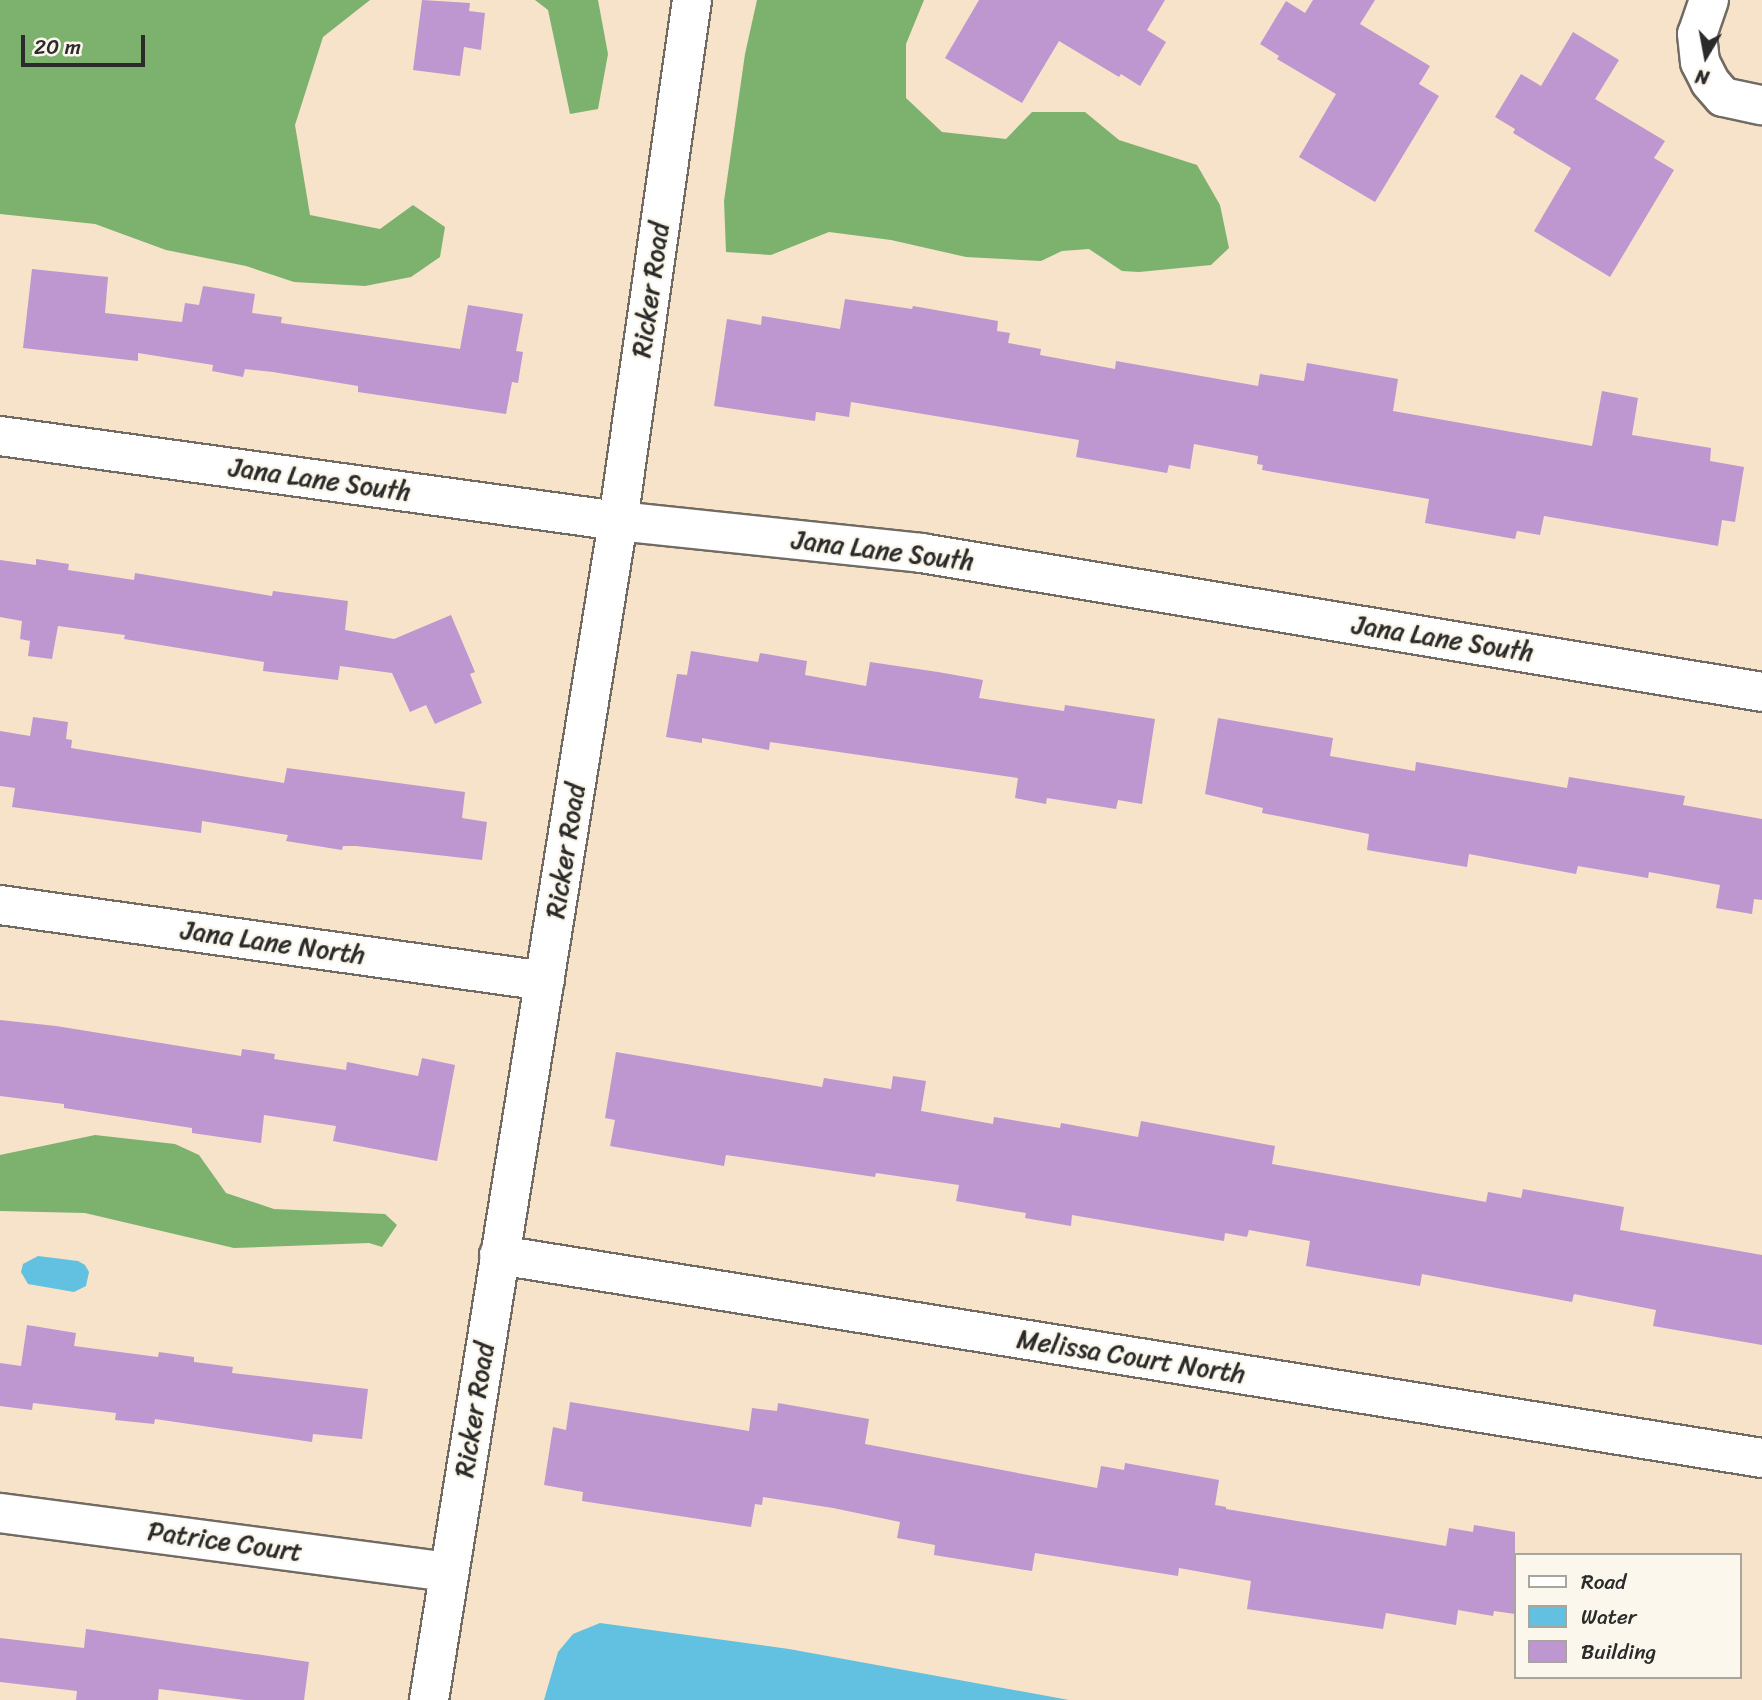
<!DOCTYPE html>
<html>
<head>
<meta charset="utf-8">
<style>
  body { margin:0 }
  #map { position:relative; width:1762px; height:1700px; overflow:hidden; background:#f6e3ca; font-family:Sriracha,sans-serif }
  div>[style] { position:absolute }
  .forest>* { inset:0; background:#7cb26e }
  .water>* { inset:0; background:#62c1e0 }
  .building>* { inset:0; background:#be96d0 }
  .roads { filter:drop-shadow(2px 0 #726b63) drop-shadow(-2px 0 #726b63) drop-shadow(0 2px #726b63) drop-shadow(0 -2px #726b63) }
  .minor>* { height:38px; margin:-19px; padding:0 19px; transform-origin:19px; border-radius:19px; background:#fff }
  .tertiary>* { height:38px; margin:-19px; padding:0 19px; transform-origin:19px; border-radius:19px; background:#fff }
  span { translate:-50% -50%; white-space:nowrap; text-align:center; line-height:1.15; -webkit-text-stroke:5px #fbf7ec; paint-order:stroke }
  .street-label { font-size:26px; color:#2b2b2b }
  .legend { position:absolute; left:1514px; top:1553px; width:228px; height:126px; box-sizing:border-box; background:#fbf7ec; border:2px solid #a8a59f; margin:0; padding:9px 12px; list-style:none; font-size:21px; color:#2b2b2b }
  .legend li { display:flex; align-items:center; gap:14px; height:35px }
  .legend b { width:35px; border:2px solid #a8a59f }
  .north { position:absolute; left:1671px; top:21px; width:70px; height:70px; -webkit-text-stroke:5px #fbf7ec; paint-order:stroke; rotate:190deg; font-size:19px; font-weight:700; line-height:28px; text-align:center; color:#2b2b2b }
  .north::after { content:''; display:block; margin:auto; width:24px; height:32px; background:#2b2b2b; clip-path:polygon(50% 0,100% 100%,50% 72%,0 100%) }
  .scale { position:absolute; left:21px; top:35px; width:124px; height:32px; box-sizing:border-box; border:4px solid #2b2b2b; border-top:0; padding-left:9px; font-size:21px; line-height:24px; white-space:nowrap; color:#2b2b2b; -webkit-text-stroke:5px #fbf7ec; paint-order:stroke }
</style>
</head>
<body>
<div id="map">
  <div class="forest">
    <i style="clip-path:polygon(0 0,370px 0,323px 37px,295px 125px,310px 215px,380px 229px,413px 205px,445px 227px,440px 257px,411px 277px,365px 286px,294px 282px,246px 266px,166px 250px,95px 224px,0 214px)"></i>
    <i style="clip-path:polygon(535px 0,598px 0,608px 54px,598px 109px,570px 114px,548px 10px)"></i>
    <i style="clip-path:polygon(757px 0,924px 0,906px 44px,906px 98px,942px 132px,1006px 139px,1032px 112px,1085px 112px,1119px 140px,1197px 165px,1220px 205px,1229px 248px,1211px 265px,1139px 272px,1122px 271px,1089px 249px,1062px 251px,1041px 261px,966px 257px,891px 240px,829px 232px,771px 255px,726px 252px,724px 201px,745px 54px)"></i>
    <i style="clip-path:polygon(95px 1135px,175px 1144px,199px 1155px,226px 1193px,274px 1209px,385px 1214px,397px 1225px,382px 1247px,369px 1243px,234px 1248px,85px 1213px,0 1211px,0 1155px)"></i>
  </div>
  <div class="water">
    <i style="clip-path:polygon(38px 1256px,78px 1261px,85px 1265px,89px 1272px,86px 1286px,74px 1292px,28px 1284px,21px 1272px,23px 1264px)"></i>
    <i style="clip-path:polygon(600px 1623px,789px 1649px,1069px 1700px,544px 1700px,558px 1652px,573px 1634px)"></i>
  </div>
  <div class="building">
    <i style="clip-path:polygon(422px 0,470px 3px,469px 11px,485px 13px,481px 50px,464px 47px,460px 76px,413px 70px)"></i>
    <i style="clip-path:polygon(979px 0,1165px 0,1147px 30px,1166px 42px,1140px 86px,1121px 74px,1119px 77px,1059px 41px,1022px 103px,945px 58px)"></i>
    <i style="clip-path:polygon(1313px 0,1375px 0,1360px 24px,1430px 66px,1419px 84px,1439px 96px,1375px 202px,1299px 157px,1336px 94px,1277px 59px,1279px 56px,1260px 44px,1286px 1px,1305px 13px)"></i>
    <i style="clip-path:polygon(1573px 32px,1619px 60px,1595px 99px,1665px 141px,1654px 158px,1674px 170px,1610px 277px,1534px 231px,1571px 168px,1513px 133px,1515px 129px,1495px 117px,1521px 74px,1541px 86px)"></i>
    <i style="clip-path:polygon(32px 269px,108px 277px,105px 313px,182px 322px,185px 303px,199px 305px,203px 286px,255px 294px,252px 313px,282px 317px,281px 323px,460px 349px,468px 305px,523px 314px,516px 351px,523px 352px,518px 383px,512px 382px,506px 414px,358px 392px,358px 386px,273px 372px,245px 369px,243px 377px,212px 371px,213px 365px,138px 353px,138px 361px,23px 348px)"></i>
    <i style="clip-path:polygon(845px 299px,912px 309px,913px 306px,998px 321px,997px 331px,1010px 333px,1008px 343px,1041px 349px,1040px 355px,1115px 369px,1116px 361px,1258px 386px,1260px 374px,1304px 381px,1307px 363px,1398px 379px,1393px 411px,1592px 446px,1602px 391px,1638px 398px,1632px 435px,1711px 448px,1710px 461px,1744px 467px,1735px 522px,1722px 520px,1718px 546px,1544px 516px,1540px 535px,1517px 531px,1515px 539px,1425px 523px,1429px 499px,1262px 470px,1263px 465px,1257px 464px,1258px 456px,1194px 444px,1190px 469px,1169px 465px,1167px 473px,1076px 457px,1079px 440px,851px 402px,849px 417px,816px 412px,815px 421px,714px 406px,727px 319px,761px 325px,762px 316px,840px 329px)"></i>
    <i style="clip-path:polygon(36px 559px,69px 564px,68px 570px,134px 580px,135px 573px,272px 596px,273px 591px,348px 601px,345px 630px,394px 639px,451px 615px,475px 672px,470px 674px,482px 703px,435px 724px,426px 705px,410px 712px,392px 673px,340px 666px,338px 680px,263px 671px,264px 662px,124px 639px,125px 635px,58px 626px,52px 659px,28px 656px,30px 641px,20px 639px,22px 621px,0 617px,0 560px,36px 565px)"></i>
    <i style="clip-path:polygon(691px 651px,758px 662px,760px 653px,807px 661px,805px 675px,866px 686px,870px 662px,938px 672px,983px 680px,979px 698px,1064px 711px,1065px 705px,1155px 719px,1142px 804px,1118px 800px,1116px 809px,1047px 798px,1046px 804px,1015px 798px,1018px 778px,770px 742px,769px 750px,702px 738px,702px 743px,666px 737px,677px 674px,687px 675px)"></i>
    <i style="clip-path:polygon(33px 717px,68px 722px,66px 739px,72px 740px,71px 748px,284px 783px,287px 768px,465px 792px,462px 818px,487px 822px,482px 860px,356px 846px,343px 846px,342px 850px,286px 841px,288px 835px,202px 821px,201px 833px,12px 807px,15px 788px,0 786px,0 731px,30px 736px)"></i>
    <i style="clip-path:polygon(1218px 718px,1333px 738px,1330px 756px,1415px 771px,1416px 762px,1567px 788px,1569px 777px,1685px 796px,1683px 805px,1762px 819px,1762px 900px,1754px 899px,1752px 914px,1716px 908px,1720px 885px,1649px 872px,1648px 878px,1578px 866px,1576px 874px,1469px 854px,1467px 867px,1367px 850px,1369px 834px,1262px 813px,1263px 808px,1205px 794px)"></i>
    <i style="clip-path:polygon(0 1020px,56px 1026px,241px 1056px,242px 1049px,275px 1054px,274px 1059px,346px 1070px,347px 1062px,418px 1076px,422px 1058px,455px 1065px,437px 1161px,333px 1141px,336px 1126px,264px 1115px,261px 1143px,192px 1133px,192px 1128px,64px 1108px,64px 1104px,0 1096px)"></i>
    <i style="clip-path:polygon(616px 1052px,822px 1087px,824px 1078px,891px 1089px,893px 1076px,926px 1081px,921px 1111px,993px 1124px,994px 1117px,1060px 1128px,1061px 1123px,1138px 1137px,1141px 1121px,1275px 1146px,1272px 1164px,1486px 1202px,1488px 1192px,1521px 1198px,1523px 1189px,1624px 1207px,1620px 1230px,1762px 1255px,1762px 1345px,1653px 1326px,1656px 1310px,1574px 1294px,1572px 1302px,1422px 1274px,1420px 1286px,1306px 1266px,1310px 1241px,1249px 1230px,1247px 1237px,1225px 1233px,1224px 1241px,1072px 1215px,1071px 1226px,1025px 1218px,1026px 1213px,956px 1201px,959px 1185px,876px 1173px,875px 1177px,726px 1155px,724px 1166px,610px 1146px,615px 1120px,605px 1118px)"></i>
    <i style="clip-path:polygon(27px 1325px,76px 1333px,74px 1346px,158px 1357px,159px 1352px,194px 1357px,194px 1362px,233px 1367px,232px 1373px,368px 1389px,362px 1439px,313px 1434px,312px 1442px,155px 1419px,154px 1424px,115px 1420px,116px 1413px,33px 1403px,32px 1410px,0 1406px,0 1363px,21px 1366px)"></i>
    <i style="clip-path:polygon(570px 1402px,749px 1431px,752px 1408px,777px 1411px,778px 1403px,869px 1419px,865px 1444px,1097px 1488px,1101px 1466px,1124px 1470px,1125px 1463px,1219px 1480px,1215px 1505px,1226px 1507px,1226px 1509px,1446px 1546px,1449px 1528px,1473px 1532px,1474px 1525px,1515px 1532px,1515px 1614px,1494px 1611px,1493px 1616px,1458px 1610px,1456px 1625px,1386px 1613px,1383px 1629px,1247px 1609px,1251px 1581px,1179px 1568px,1178px 1576px,1035px 1553px,1032px 1571px,934px 1555px,935px 1545px,897px 1538px,900px 1522px,833px 1508px,763px 1497px,762px 1505px,755px 1504px,751px 1527px,582px 1501px,583px 1492px,544px 1485px,553px 1427px,566px 1430px)"></i>
    <i style="clip-path:polygon(86px 1629px,309px 1662px,304px 1700px,245px 1700px,159px 1689px,158px 1700px,76px 1700px,77px 1691px,0 1682px,0 1638px,84px 1648px)"></i>
  </div>
  <div class="roads">
    <div class="minor">
      <i style="left:1709px;top:0;width:36px;rotate:109deg"></i>
      <i style="left:1697px;top:34px;width:28px;rotate:84deg"></i>
      <i style="left:1700px;top:62px;width:22px;rotate:63deg"></i>
      <i style="left:1710px;top:82px;width:20px;rotate:49deg"></i>
      <i style="left:1723px;top:97px;width:40px;rotate:12deg"></i>
      <i style="left:0;top:436px;width:624px;rotate:7.83deg"></i>
      <i style="left:618px;top:521px;width:305px;rotate:6deg"></i>
      <i style="left:921px;top:553px;width:852px;rotate:9.38deg"></i>
      <i style="left:0;top:905px;width:550px;rotate:7.94deg"></i>
      <i style="left:499px;top:1255px;width:1279px;rotate:9.13deg"></i>
      <i style="left:0;top:1513px;width:453px;rotate:7.5deg"></i>
    </div>
    <div class="tertiary">
      <i style="left:429px;top:1700px;width:1194px;rotate:-80.89deg"></i>
      <i style="left:618px;top:521px;width:526px;rotate:-81.92deg"></i>
    </div>
  </div>
  <div class="street-label">
    <span style="left:651px;top:290px;rotate:-82deg">Ricker Road</span>
    <span style="left:320px;top:480px;rotate:8deg">Jana Lane South</span>
    <span style="left:883px;top:551px;rotate:7deg">Jana Lane South</span>
    <span style="left:1443px;top:639px;rotate:9deg">Jana Lane South</span>
    <span style="left:566px;top:851px;rotate:-81deg">Ricker Road</span>
    <span style="left:273px;top:943px;rotate:8deg">Jana Lane North</span>
    <span style="left:1131px;top:1357px;rotate:9deg">Melissa Court North</span>
    <span style="left:475px;top:1410px;rotate:-81deg">Ricker Road</span>
    <span style="left:225px;top:1542px;rotate:8deg">Patrice Court</span>
  </div>
  <ul class="legend">
  <li><b style="height:9px;background:#fff"></b>Road</li>
  <li><b style="height:19px;background:#62c1e0"></b>Water</li>
  <li><b style="height:19px;background:#be96d0"></b>Building</li>
  </ul>
  <div class="north">N</div>
  <div class="scale">20 m</div>
</div>
</body>
</html>
